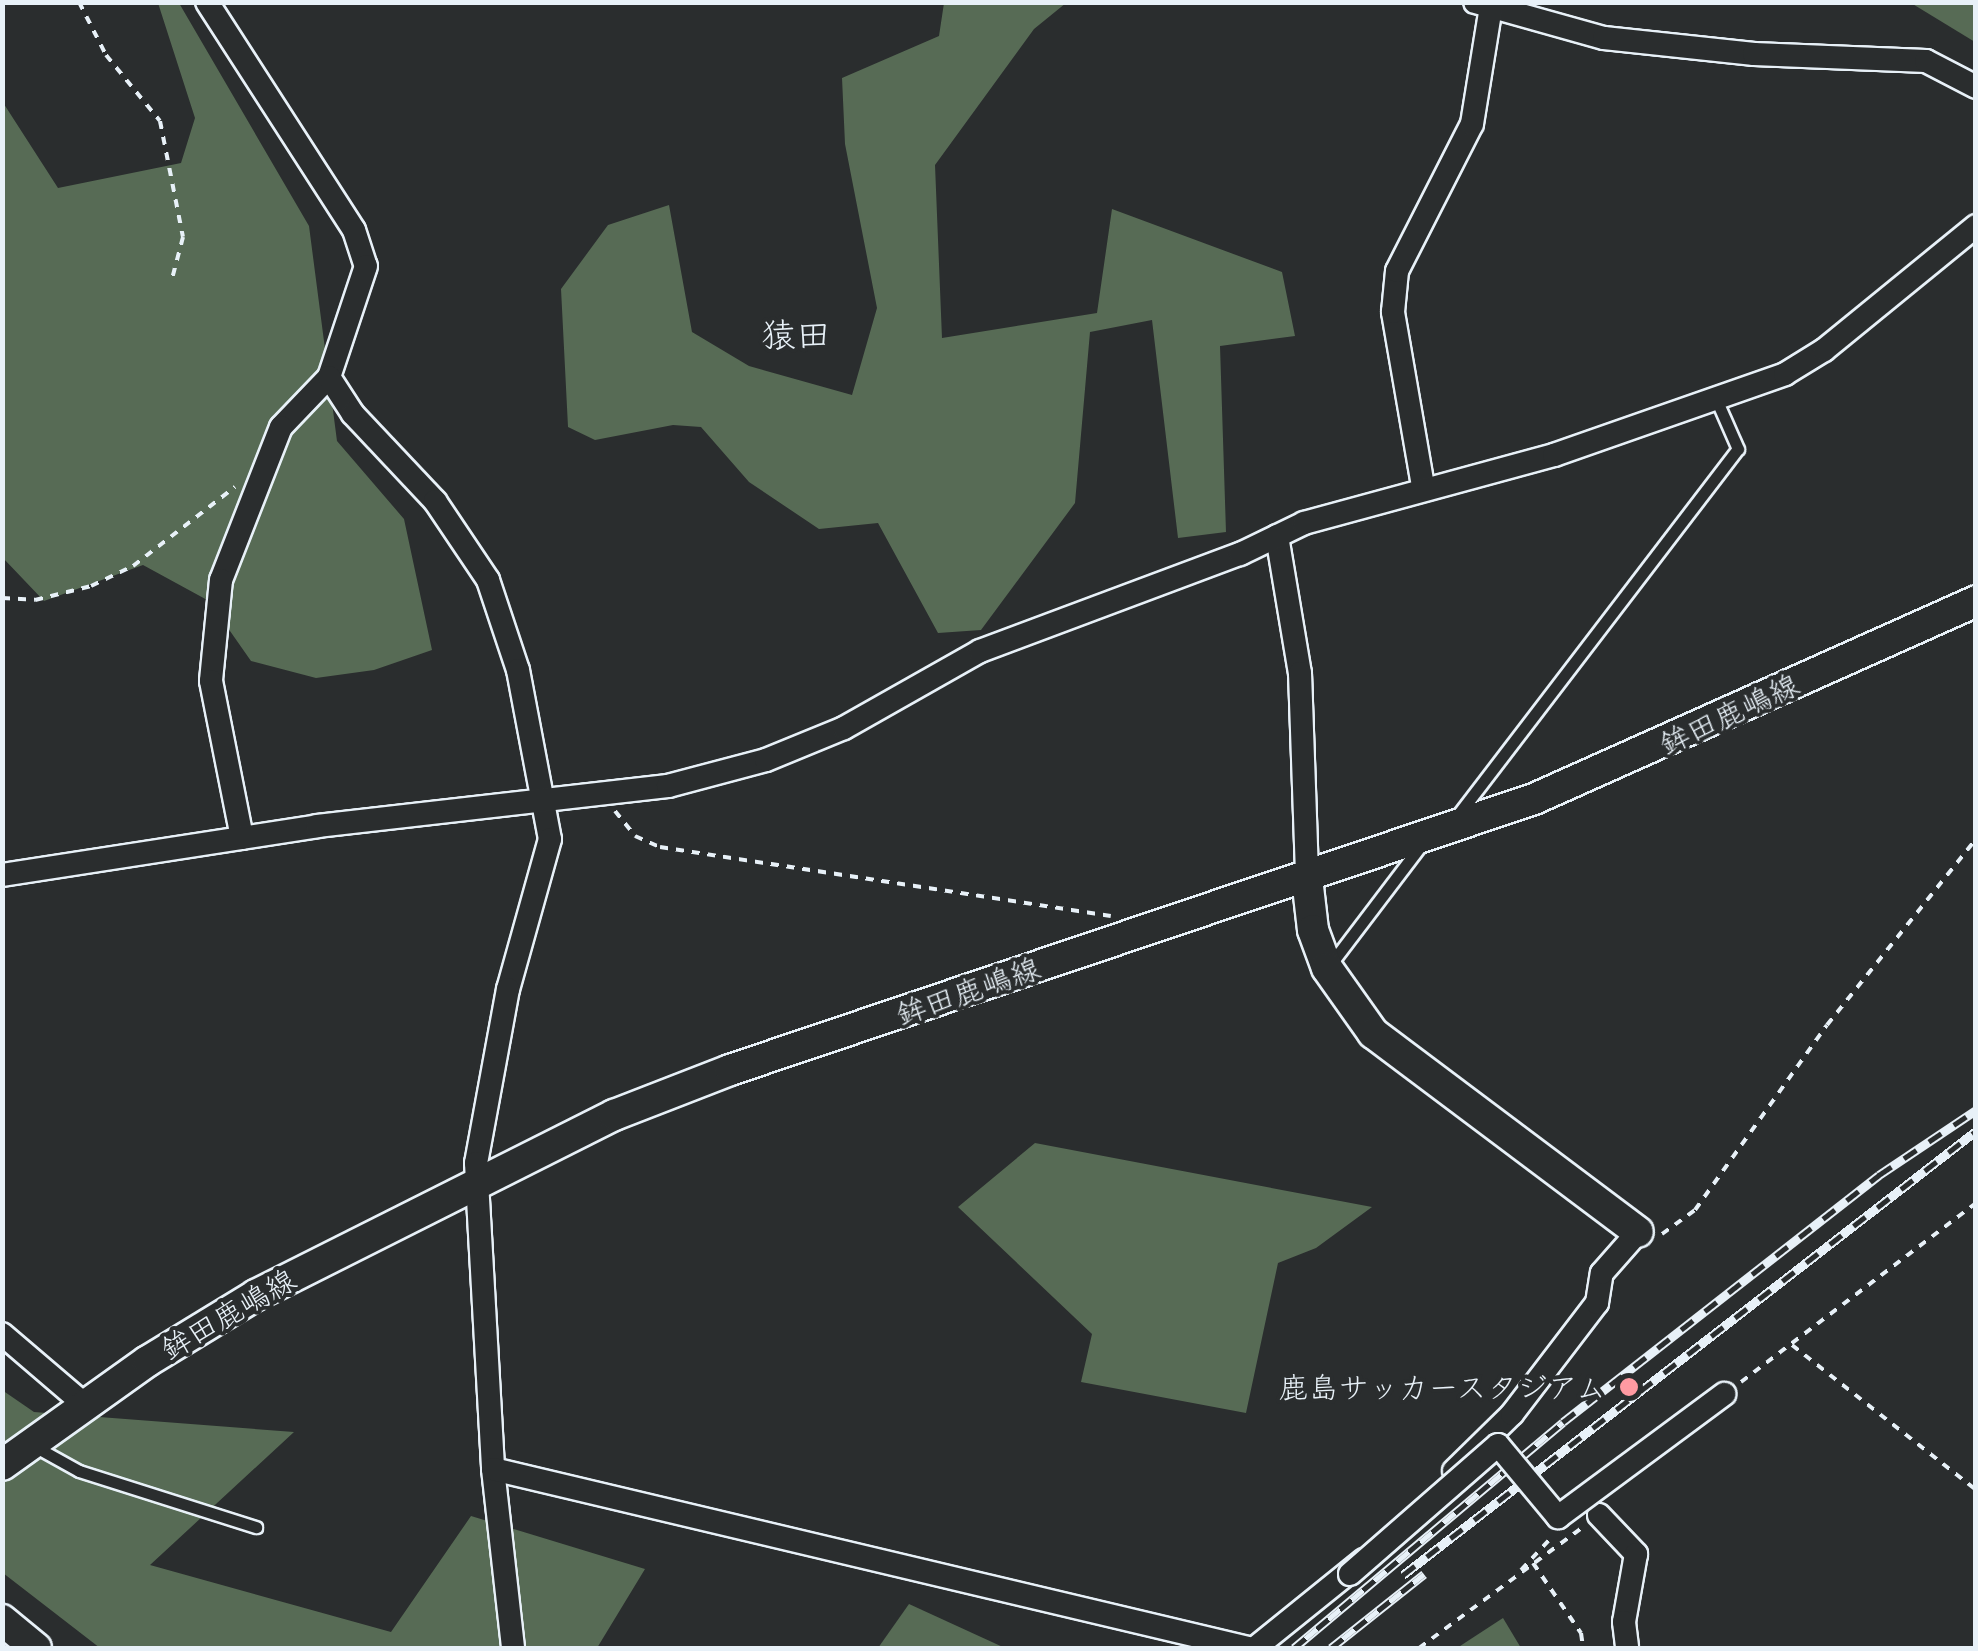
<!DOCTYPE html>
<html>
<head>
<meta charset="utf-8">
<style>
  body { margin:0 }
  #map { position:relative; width:1978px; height:1651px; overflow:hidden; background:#2a2d2e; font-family:Delius,"Klee One",sans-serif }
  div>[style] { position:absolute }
  .green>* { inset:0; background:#576b55 }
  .path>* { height:4px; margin-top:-2px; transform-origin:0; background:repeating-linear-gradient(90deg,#e8f1f8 0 8px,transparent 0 16px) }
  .roads { filter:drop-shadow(2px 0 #e8f1f8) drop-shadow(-2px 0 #e8f1f8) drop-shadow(0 2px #e8f1f8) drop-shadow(0 -2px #e8f1f8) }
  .lane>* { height:11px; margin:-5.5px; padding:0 5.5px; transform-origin:5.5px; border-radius:5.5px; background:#2a2d2e }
  .street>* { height:22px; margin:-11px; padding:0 11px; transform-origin:11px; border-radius:11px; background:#2a2d2e }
  .secondary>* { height:30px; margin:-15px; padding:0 15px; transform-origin:15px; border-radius:15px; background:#2a2d2e }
  .rail>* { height:9px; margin-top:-4.5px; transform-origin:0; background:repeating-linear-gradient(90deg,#2a2d2e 0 15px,#e8f1f8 0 30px); box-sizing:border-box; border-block:2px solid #e8f1f8 }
  .bridges { filter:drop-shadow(2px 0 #e8f1f8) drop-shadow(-2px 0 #e8f1f8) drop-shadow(0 2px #e8f1f8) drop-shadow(0 -2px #e8f1f8) }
  .street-bridge>* { height:22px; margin:-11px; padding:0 11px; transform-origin:11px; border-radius:11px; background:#2a2d2e }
  .dots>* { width:28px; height:28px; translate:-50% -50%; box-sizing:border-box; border:5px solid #2a2d2e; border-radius:50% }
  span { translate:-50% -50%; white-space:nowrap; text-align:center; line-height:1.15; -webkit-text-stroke:8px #2a2d2e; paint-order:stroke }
  .street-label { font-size:30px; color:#e8f1f8 }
  .poi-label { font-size:30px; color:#e8f1f8 }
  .right { translate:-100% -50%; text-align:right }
  .quarter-label { font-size:35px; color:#e8f1f8 }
  .frame { position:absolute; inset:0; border:5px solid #e8f1f8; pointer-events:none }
</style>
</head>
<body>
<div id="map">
  <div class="green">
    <i style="clip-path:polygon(158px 3px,179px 3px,309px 226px,337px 441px,404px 519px,432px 650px,374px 670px,316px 678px,251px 661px,209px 601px,143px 565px,44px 601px,3px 558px,2px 101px,58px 188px,181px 163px,195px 118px)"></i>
    <i style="clip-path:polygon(944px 3px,1066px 3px,1034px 29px,935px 165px,942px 338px,1097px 313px,1112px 209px,1282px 272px,1295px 336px,1220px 346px,1226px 532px,1178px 538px,1152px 320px,1090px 332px,1075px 503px,981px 630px,938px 633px,878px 523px,819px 529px,749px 482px,701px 427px,673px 425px,595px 440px,568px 427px,561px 289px,608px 225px,669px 205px,692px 332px,749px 366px,852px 395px,877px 308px,845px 144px,842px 78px,939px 36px)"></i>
    <i style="clip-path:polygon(1911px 3px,1975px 3px,1975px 42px)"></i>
    <i style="clip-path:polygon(1035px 1143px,1372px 1207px,1316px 1248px,1278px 1263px,1246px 1413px,1081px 1382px,1092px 1334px,958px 1207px)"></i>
    <i style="clip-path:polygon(2px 1390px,34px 1412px,294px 1432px,150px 1565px,391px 1632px,471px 1516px,645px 1569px,597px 1648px,100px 1648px,3px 1573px)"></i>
    <i style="clip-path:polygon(909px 1604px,1005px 1648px,878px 1648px)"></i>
    <i style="clip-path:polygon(1503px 1618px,1521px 1648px,1457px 1648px)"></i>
  </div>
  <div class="path">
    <i style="left:79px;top:2px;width:59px;rotate:63deg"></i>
    <i style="left:106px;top:55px;width:85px;rotate:50.7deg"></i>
    <i style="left:160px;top:121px;width:118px;rotate:78.8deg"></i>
    <i style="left:183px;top:237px;width:43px;rotate:104.7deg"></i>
    <i style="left:2px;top:598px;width:33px;rotate:3deg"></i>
    <i style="left:35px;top:600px;width:58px;rotate:-14deg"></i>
    <i style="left:91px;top:586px;width:47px;rotate:-25.5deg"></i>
    <i style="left:133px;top:566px;width:129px;rotate:-37.8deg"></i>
    <i style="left:615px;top:811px;width:32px;rotate:51deg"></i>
    <i style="left:635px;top:836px;width:27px;rotate:24deg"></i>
    <i style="left:660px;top:847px;width:456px;rotate:8.7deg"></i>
    <i style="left:1662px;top:1234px;width:41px;rotate:-36deg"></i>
    <i style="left:1695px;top:1210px;width:227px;rotate:-54.5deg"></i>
    <i style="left:1827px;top:1025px;width:238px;rotate:-51.3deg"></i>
    <i style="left:1792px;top:1345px;width:234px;rotate:38.2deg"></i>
    <i style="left:1741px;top:1382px;width:295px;rotate:-37.3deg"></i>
    <i style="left:1533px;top:1563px;width:85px;rotate:55.6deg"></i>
    <i style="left:1581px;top:1633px;width:15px;rotate:82deg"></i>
    <i style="left:1521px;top:1570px;width:45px;rotate:-46.8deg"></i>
    <i style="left:1419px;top:1648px;width:204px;rotate:-36.4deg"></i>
  </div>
  <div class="roads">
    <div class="lane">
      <i style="left:1454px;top:820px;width:467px;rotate:-52.6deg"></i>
      <i style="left:1738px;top:449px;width:55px;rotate:-113.7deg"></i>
      <i style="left:1330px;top:965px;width:156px;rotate:-52.8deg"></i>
      <i style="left:34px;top:1446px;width:51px;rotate:29.1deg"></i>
      <i style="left:79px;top:1471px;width:186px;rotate:17.6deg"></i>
    </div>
    <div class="street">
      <i style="left:207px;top:2px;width:271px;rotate:57.2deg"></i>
      <i style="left:354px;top:230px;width:38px;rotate:72deg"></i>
      <i style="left:366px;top:266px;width:117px;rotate:108.4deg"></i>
      <i style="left:329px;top:377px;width:69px;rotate:133.8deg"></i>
      <i style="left:281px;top:427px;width:164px;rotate:111.4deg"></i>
      <i style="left:221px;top:580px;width:101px;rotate:95.7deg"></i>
      <i style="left:211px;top:681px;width:160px;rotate:78.8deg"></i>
      <i style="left:1475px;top:2px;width:134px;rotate:15.6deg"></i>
      <i style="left:1604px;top:38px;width:151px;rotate:6.1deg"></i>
      <i style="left:1754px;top:54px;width:172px;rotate:2.3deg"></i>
      <i style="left:1926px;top:61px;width:56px;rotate:27.5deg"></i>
      <i style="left:329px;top:377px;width:44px;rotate:57deg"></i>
      <i style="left:353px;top:414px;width:120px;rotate:46.7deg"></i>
      <i style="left:435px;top:501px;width:95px;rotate:56.1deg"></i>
      <i style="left:488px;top:580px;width:95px;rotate:71.6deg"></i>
      <i style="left:518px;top:670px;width:172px;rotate:79.3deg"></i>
      <i style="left:550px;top:839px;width:156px;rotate:105.6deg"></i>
      <i style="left:508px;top:989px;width:177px;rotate:100.4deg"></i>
      <i style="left:476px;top:1163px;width:306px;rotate:86.8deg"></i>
      <i style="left:493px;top:1469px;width:180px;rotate:83.6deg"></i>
      <i style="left:1423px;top:486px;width:177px;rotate:-99.8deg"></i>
      <i style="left:1393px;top:312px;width:41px;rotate:-84.4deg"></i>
      <i style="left:1397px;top:271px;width:165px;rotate:-63deg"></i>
      <i style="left:1472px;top:124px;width:119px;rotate:-80.8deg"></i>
      <i style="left:1277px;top:536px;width:139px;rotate:80.5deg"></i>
      <i style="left:1300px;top:673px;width:205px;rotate:88deg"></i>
      <i style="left:2px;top:875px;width:319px;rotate:-8.8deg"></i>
      <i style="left:317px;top:826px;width:353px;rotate:-6.5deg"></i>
      <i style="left:668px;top:786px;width:101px;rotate:-14.9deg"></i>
      <i style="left:766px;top:760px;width:84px;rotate:-22.3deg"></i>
      <i style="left:844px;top:728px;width:156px;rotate:-29.5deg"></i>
      <i style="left:980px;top:651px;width:278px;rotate:-20.5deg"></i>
      <i style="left:1240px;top:554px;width:71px;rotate:-25.8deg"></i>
      <i style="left:1304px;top:523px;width:259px;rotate:-15.2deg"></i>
      <i style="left:1554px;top:455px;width:245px;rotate:-19.3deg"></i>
      <i style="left:1785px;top:374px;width:46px;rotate:-31.6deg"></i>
      <i style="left:1824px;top:350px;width:196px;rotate:-39.2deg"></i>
      <i style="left:2px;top:1334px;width:109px;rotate:40.5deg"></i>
      <i style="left:493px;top:1469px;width:776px;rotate:13.34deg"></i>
      <i style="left:1454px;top:1471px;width:81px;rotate:-44.5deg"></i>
      <i style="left:1512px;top:1414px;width:140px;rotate:-52.6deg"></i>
      <i style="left:1597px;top:1303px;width:30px;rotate:-81deg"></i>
      <i style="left:1602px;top:1273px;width:55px;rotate:-48.7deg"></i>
      <i style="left:1599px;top:1515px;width:54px;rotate:46.5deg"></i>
      <i style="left:1636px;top:1554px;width:69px;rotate:100deg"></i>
      <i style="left:1624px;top:1622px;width:26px;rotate:83deg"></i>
      <i style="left:1255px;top:1648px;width:140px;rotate:-38.9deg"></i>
    </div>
    <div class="secondary">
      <i style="left:1307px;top:878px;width:52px;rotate:83.4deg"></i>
      <i style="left:1313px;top:930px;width:40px;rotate:69.8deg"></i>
      <i style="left:1327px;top:968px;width:80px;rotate:54.7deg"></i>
      <i style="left:1373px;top:1033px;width:331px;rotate:36.9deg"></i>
      <i style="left:2px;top:1465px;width:179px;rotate:-35.5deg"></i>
      <i style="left:148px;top:1361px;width:127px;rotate:-31.4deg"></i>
      <i style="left:256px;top:1295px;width:401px;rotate:-26.7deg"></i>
      <i style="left:614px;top:1115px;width:124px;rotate:-21.2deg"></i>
      <i style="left:730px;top:1070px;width:848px;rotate:-18.63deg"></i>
      <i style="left:1534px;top:799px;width:484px;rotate:-24.1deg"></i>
      <i style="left:2px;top:1620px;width:44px;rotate:39.5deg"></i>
    </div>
  </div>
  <div class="rail">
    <i style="left:1403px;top:1575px;width:725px;rotate:-37.77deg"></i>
    <i style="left:1294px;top:1648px;width:351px;rotate:-40deg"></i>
    <i style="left:1563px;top:1422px;width:401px;rotate:-38deg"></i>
    <i style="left:1879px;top:1175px;width:117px;rotate:-33.8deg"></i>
    <i style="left:1331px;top:1648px;width:119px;rotate:-38.5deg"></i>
  </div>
  <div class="bridges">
    <div class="street-bridge">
      <i style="left:1350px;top:1574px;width:196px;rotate:-41.1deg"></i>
      <i style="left:1498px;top:1445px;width:94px;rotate:50.2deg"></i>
      <i style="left:1558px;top:1517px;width:207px;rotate:-36.5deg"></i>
    </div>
  </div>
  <div class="dots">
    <i style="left:1629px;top:1387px;background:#ff9aa2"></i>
  </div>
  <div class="street-label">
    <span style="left:1729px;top:714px;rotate:-25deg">鉾田鹿嶋線</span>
    <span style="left:968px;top:991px;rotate:-19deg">鉾田鹿嶋線</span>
    <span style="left:228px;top:1314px;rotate:-30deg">鉾田鹿嶋線</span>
  </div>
  <div class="poi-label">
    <span class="right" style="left:1606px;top:1387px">鹿島サッカースタジアム</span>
  </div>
  <div class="quarter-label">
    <span style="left:796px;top:334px">猿田</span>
  </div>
  <div class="frame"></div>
</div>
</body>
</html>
